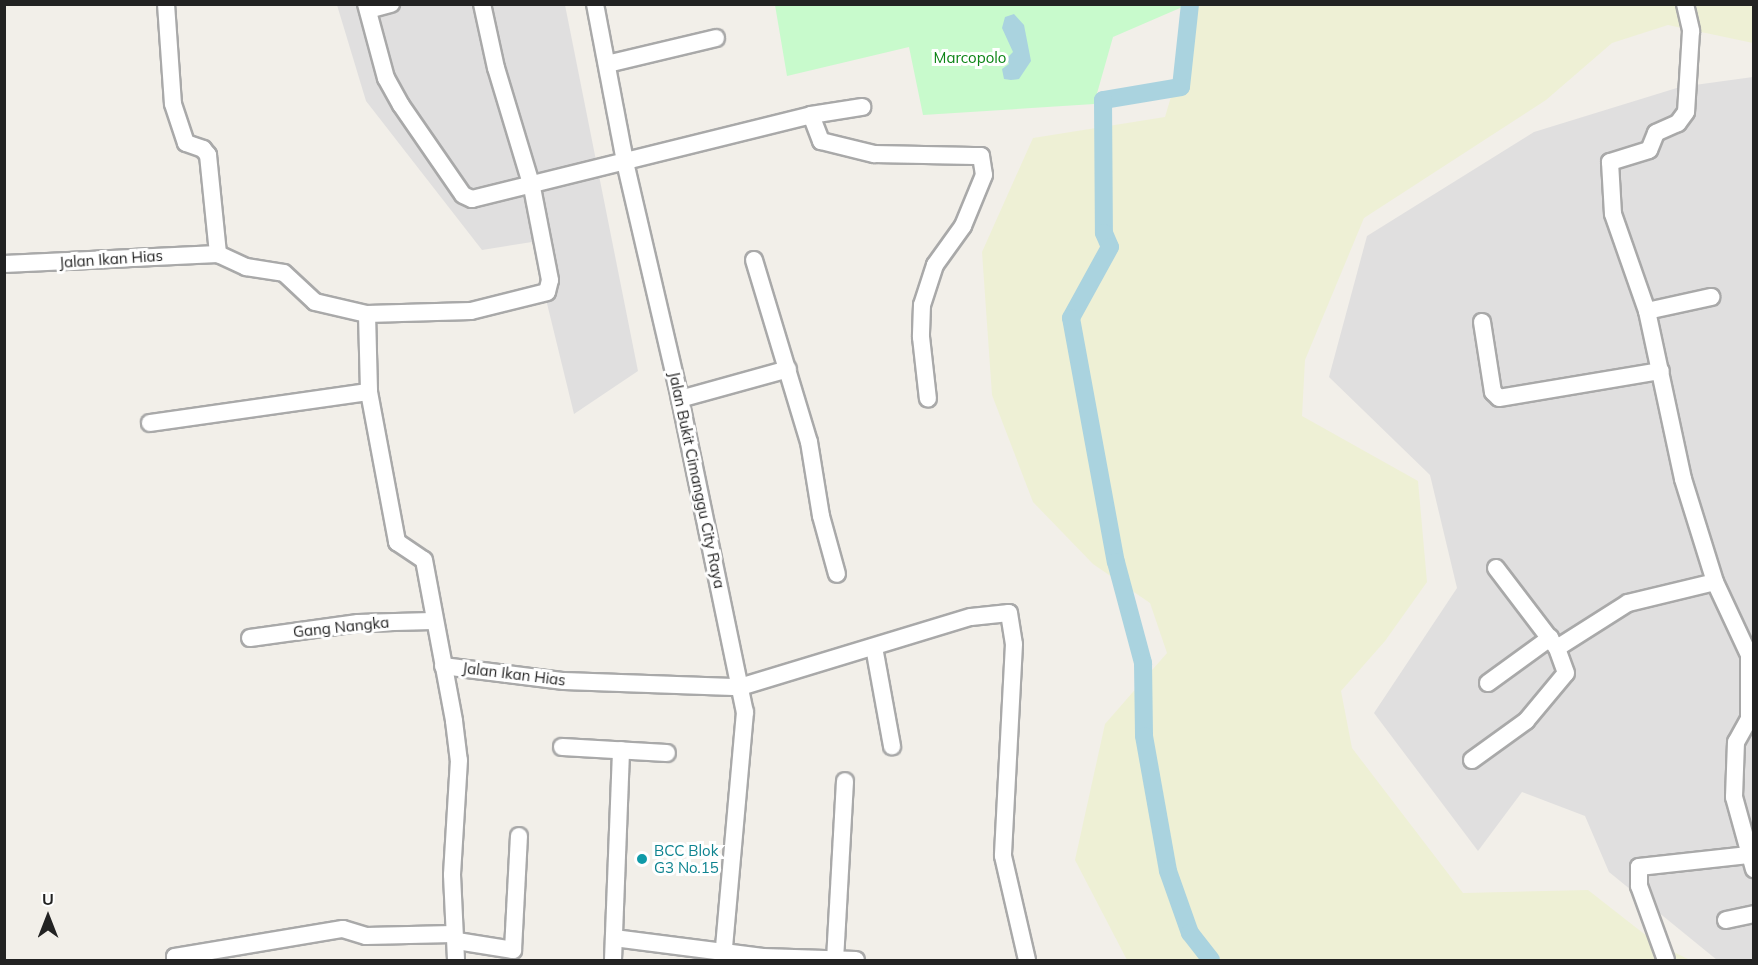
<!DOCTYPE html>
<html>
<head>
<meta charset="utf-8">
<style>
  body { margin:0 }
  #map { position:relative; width:1758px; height:965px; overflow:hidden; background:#f2efe9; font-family:Mulish,sans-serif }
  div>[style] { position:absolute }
  .residential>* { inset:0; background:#e0dfdf }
  .farmland>* { inset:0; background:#eef0d5 }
  .park>* { inset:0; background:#c8facc }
  .water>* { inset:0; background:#aad3df }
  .canal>* { height:18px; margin:-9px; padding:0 9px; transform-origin:9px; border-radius:9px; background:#aad3df }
  .roads { filter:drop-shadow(2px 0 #a9a9a9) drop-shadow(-2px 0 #a9a9a9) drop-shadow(0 2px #a9a9a9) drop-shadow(0 -2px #a9a9a9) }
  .minor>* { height:16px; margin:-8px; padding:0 8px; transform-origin:8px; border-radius:8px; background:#fff }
  .dots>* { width:16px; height:16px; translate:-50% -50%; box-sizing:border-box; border:3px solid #fff; border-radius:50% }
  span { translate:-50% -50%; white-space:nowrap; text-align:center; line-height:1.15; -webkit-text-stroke:6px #fff; paint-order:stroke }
  .park-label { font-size:15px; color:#0c8416 }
  .street-label { font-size:15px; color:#222 }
  .culture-label { font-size:15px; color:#0d838f }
  .left { translate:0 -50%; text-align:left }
  .frame { position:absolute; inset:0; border:6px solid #222; pointer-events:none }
  .north { position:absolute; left:18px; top:887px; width:60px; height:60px; -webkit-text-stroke:4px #fff; paint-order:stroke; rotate:0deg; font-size:16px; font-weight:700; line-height:24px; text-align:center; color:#222 }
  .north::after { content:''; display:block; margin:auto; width:21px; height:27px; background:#222; clip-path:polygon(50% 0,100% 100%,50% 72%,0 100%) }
</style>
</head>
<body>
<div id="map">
  <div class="residential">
    <i style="clip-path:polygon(337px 5px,565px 5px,638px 371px,574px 414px,532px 242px,482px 250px,366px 101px)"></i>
    <i style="clip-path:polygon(1753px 77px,1753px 960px,1717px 960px,1609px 872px,1585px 816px,1522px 792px,1478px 851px,1374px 713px,1457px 588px,1430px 475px,1329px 377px,1367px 236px,1534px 132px,1680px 87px)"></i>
  </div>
  <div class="farmland">
    <i style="clip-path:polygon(1198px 5px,1753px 5px,1753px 43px,1668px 25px,1612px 43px,1546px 100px,1364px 218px,1305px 360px,1302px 416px,1418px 481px,1427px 582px,1385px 641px,1341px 691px,1352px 748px,1463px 893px,1588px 890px,1657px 944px,1690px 960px,1127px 960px,1075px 860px,1105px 724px,1167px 653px,1150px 603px,1093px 564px,1033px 502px,992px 395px,982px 252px,1033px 138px,1165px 117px)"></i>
  </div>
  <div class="park">
    <i style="clip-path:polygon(775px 5px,1187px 5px,1113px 37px,1094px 104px,923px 115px,909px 47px,787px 76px)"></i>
  </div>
  <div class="water">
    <i style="clip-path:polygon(1014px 14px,1024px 25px,1031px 61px,1019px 79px,1011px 80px,1004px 79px,1002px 69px,1009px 64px,1007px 58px,1013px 52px,1002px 28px,1005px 17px)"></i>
  </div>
  <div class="canal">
    <i style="left:1190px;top:4px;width:83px;rotate:96.2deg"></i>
    <i style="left:1181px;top:87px;width:79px;rotate:170.5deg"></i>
    <i style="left:1103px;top:100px;width:133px;rotate:89.6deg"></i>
    <i style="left:1104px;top:233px;width:15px;rotate:67deg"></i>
    <i style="left:1110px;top:247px;width:81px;rotate:118.8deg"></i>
    <i style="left:1071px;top:318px;width:248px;rotate:79.6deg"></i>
    <i style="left:1116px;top:562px;width:105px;rotate:75deg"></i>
    <i style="left:1143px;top:663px;width:73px;rotate:89.2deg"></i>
    <i style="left:1144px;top:736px;width:137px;rotate:79.9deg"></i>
    <i style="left:1168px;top:871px;width:66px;rotate:70.5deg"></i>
    <i style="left:1190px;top:933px;width:34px;rotate:52deg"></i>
  </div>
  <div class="roads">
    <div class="minor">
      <i style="left:166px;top:4px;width:100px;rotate:86deg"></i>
      <i style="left:173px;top:104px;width:41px;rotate:71.6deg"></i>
      <i style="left:186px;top:143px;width:18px;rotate:19deg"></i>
      <i style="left:203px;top:149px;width:8px;rotate:50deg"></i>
      <i style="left:208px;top:155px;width:100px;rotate:84.2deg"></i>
      <i style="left:366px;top:4px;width:77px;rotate:74.9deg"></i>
      <i style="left:386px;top:78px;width:31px;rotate:61deg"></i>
      <i style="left:401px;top:105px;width:109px;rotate:55.4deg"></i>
      <i style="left:463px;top:195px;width:10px;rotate:24deg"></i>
      <i style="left:472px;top:199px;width:349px;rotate:-13.9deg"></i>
      <i style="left:811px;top:115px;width:52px;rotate:-8.9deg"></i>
      <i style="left:595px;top:4px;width:161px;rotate:79.2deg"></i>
      <i style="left:625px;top:162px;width:243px;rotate:76.9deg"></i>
      <i style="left:680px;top:399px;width:320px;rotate:78.3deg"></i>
      <i style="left:745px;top:712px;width:249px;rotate:95.1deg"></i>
      <i style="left:1685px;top:4px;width:28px;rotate:77deg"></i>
      <i style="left:1691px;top:31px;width:81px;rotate:93.5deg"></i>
      <i style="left:1686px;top:112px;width:14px;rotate:126deg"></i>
      <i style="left:1678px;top:123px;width:24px;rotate:156deg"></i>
      <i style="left:1656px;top:133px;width:18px;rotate:112deg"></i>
      <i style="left:1649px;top:150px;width:41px;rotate:162.9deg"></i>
      <i style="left:1610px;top:162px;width:52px;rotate:86.7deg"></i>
      <i style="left:1613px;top:214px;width:103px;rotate:70.7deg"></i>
      <i style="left:1647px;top:311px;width:172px;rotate:77.9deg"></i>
      <i style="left:1683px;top:479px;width:108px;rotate:72.7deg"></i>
      <i style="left:1715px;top:582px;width:81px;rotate:65deg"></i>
      <i style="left:1749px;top:655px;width:64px;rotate:90deg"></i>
      <i style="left:1749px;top:719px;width:26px;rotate:119deg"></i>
      <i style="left:1736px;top:742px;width:55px;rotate:92.1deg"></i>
      <i style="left:1734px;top:797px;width:75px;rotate:74.5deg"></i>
      <i style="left:368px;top:10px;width:24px;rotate:-15deg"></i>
      <i style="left:607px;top:64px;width:112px;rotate:-13.4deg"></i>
      <i style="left:811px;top:115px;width:28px;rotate:69deg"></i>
      <i style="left:821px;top:141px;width:55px;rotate:13.8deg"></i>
      <i style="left:874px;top:154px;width:107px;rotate:1.1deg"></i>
      <i style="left:981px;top:156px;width:19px;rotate:81deg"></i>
      <i style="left:984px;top:175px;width:55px;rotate:112.4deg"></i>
      <i style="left:963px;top:226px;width:48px;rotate:125.7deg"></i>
      <i style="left:935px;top:265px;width:42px;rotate:108deg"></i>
      <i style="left:922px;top:305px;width:32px;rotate:92deg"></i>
      <i style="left:921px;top:337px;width:62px;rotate:83.6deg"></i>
      <i style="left:754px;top:260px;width:190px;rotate:73.2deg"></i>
      <i style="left:809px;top:442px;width:75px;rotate:80.8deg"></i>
      <i style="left:821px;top:516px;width:60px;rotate:74.6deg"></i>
      <i style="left:4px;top:264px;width:214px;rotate:-2.7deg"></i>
      <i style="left:218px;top:254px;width:31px;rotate:25deg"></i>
      <i style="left:246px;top:267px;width:38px;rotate:9deg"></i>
      <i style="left:284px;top:273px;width:42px;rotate:43.1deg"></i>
      <i style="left:315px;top:302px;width:53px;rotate:13deg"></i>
      <i style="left:367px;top:314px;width:104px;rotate:-1.7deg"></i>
      <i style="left:471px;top:311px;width:78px;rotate:-14deg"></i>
      <i style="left:547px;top:292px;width:12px;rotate:-76deg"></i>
      <i style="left:550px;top:280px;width:95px;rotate:-101deg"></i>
      <i style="left:532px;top:187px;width:124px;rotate:-106.8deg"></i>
      <i style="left:496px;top:68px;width:66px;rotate:-102.3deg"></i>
      <i style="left:1647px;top:311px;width:66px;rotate:-12.3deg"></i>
      <i style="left:367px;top:314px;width:78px;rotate:88.5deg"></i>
      <i style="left:369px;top:392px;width:153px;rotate:79.4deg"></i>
      <i style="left:397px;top:542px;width:32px;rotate:34deg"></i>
      <i style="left:424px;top:560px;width:164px;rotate:79.4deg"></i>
      <i style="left:454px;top:721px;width:39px;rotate:83deg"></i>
      <i style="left:459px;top:760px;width:115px;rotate:93.5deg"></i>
      <i style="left:452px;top:875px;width:85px;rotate:87.3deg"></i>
      <i style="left:1482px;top:322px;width:71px;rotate:81.1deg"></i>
      <i style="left:1493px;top:392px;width:8px;rotate:45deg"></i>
      <i style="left:1499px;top:398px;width:164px;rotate:-9.5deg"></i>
      <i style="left:680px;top:399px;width:112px;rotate:-15.5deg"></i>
      <i style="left:150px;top:423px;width:221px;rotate:-8.1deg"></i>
      <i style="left:1496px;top:568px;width:101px;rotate:52.7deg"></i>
      <i style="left:250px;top:638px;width:109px;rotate:-7.9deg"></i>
      <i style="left:358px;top:623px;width:74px;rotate:-1.5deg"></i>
      <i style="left:874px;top:647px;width:101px;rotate:79.7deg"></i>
      <i style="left:443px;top:666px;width:122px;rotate:7.1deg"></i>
      <i style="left:564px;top:681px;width:176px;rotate:2deg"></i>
      <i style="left:740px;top:687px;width:241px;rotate:-16.9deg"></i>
      <i style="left:971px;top:617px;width:38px;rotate:-6deg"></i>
      <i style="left:1009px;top:613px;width:31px;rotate:81deg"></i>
      <i style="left:1014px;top:644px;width:212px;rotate:93deg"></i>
      <i style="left:1003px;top:856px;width:107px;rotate:77deg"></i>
      <i style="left:1488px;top:683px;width:77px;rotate:-36deg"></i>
      <i style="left:562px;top:747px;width:105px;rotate:3.3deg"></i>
      <i style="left:1472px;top:760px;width:67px;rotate:-35.8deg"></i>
      <i style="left:1526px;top:721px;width:62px;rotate:-50.2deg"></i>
      <i style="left:1566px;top:673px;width:27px;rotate:-110deg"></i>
      <i style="left:1557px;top:648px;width:84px;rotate:-32.4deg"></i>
      <i style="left:1628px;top:603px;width:89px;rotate:-13.6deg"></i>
      <i style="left:1726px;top:920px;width:29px;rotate:-12deg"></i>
      <i style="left:614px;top:938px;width:150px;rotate:7.3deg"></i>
      <i style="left:763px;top:957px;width:93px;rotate:1.8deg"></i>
      <i style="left:457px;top:941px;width:57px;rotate:9.1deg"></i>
      <i style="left:513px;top:950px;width:114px;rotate:-87deg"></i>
      <i style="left:175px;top:960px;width:3px;rotate:-90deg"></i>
      <i style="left:175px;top:957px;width:170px;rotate:-9.5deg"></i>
      <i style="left:343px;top:929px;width:24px;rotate:17deg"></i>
      <i style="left:366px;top:936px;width:87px;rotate:-1.3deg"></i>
      <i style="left:613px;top:960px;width:210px;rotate:-87.8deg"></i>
      <i style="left:835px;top:960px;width:179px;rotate:-86.8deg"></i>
      <i style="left:1666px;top:960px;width:79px;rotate:-110deg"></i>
      <i style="left:1639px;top:886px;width:19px;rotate:-90deg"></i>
      <i style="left:1639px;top:867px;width:110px;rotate:-6.3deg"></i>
    </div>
  </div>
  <div class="dots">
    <i style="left:642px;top:859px;background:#0f9aa8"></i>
  </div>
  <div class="park-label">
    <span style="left:970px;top:58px">Marcopolo</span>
  </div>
  <div class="street-label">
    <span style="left:111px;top:259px;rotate:-4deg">Jalan Ikan Hias</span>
    <span style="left:697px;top:480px;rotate:78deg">Jalan Bukit Cimanggu City Raya</span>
    <span style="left:341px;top:627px;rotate:-6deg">Gang Nangka</span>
    <span style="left:514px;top:674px;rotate:7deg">Jalan Ikan Hias</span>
  </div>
  <div class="culture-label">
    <span class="left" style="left:654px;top:859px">BCC Blok<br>G3 No.15</span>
  </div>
  <div class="frame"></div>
  <div class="north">U</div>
</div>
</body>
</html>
